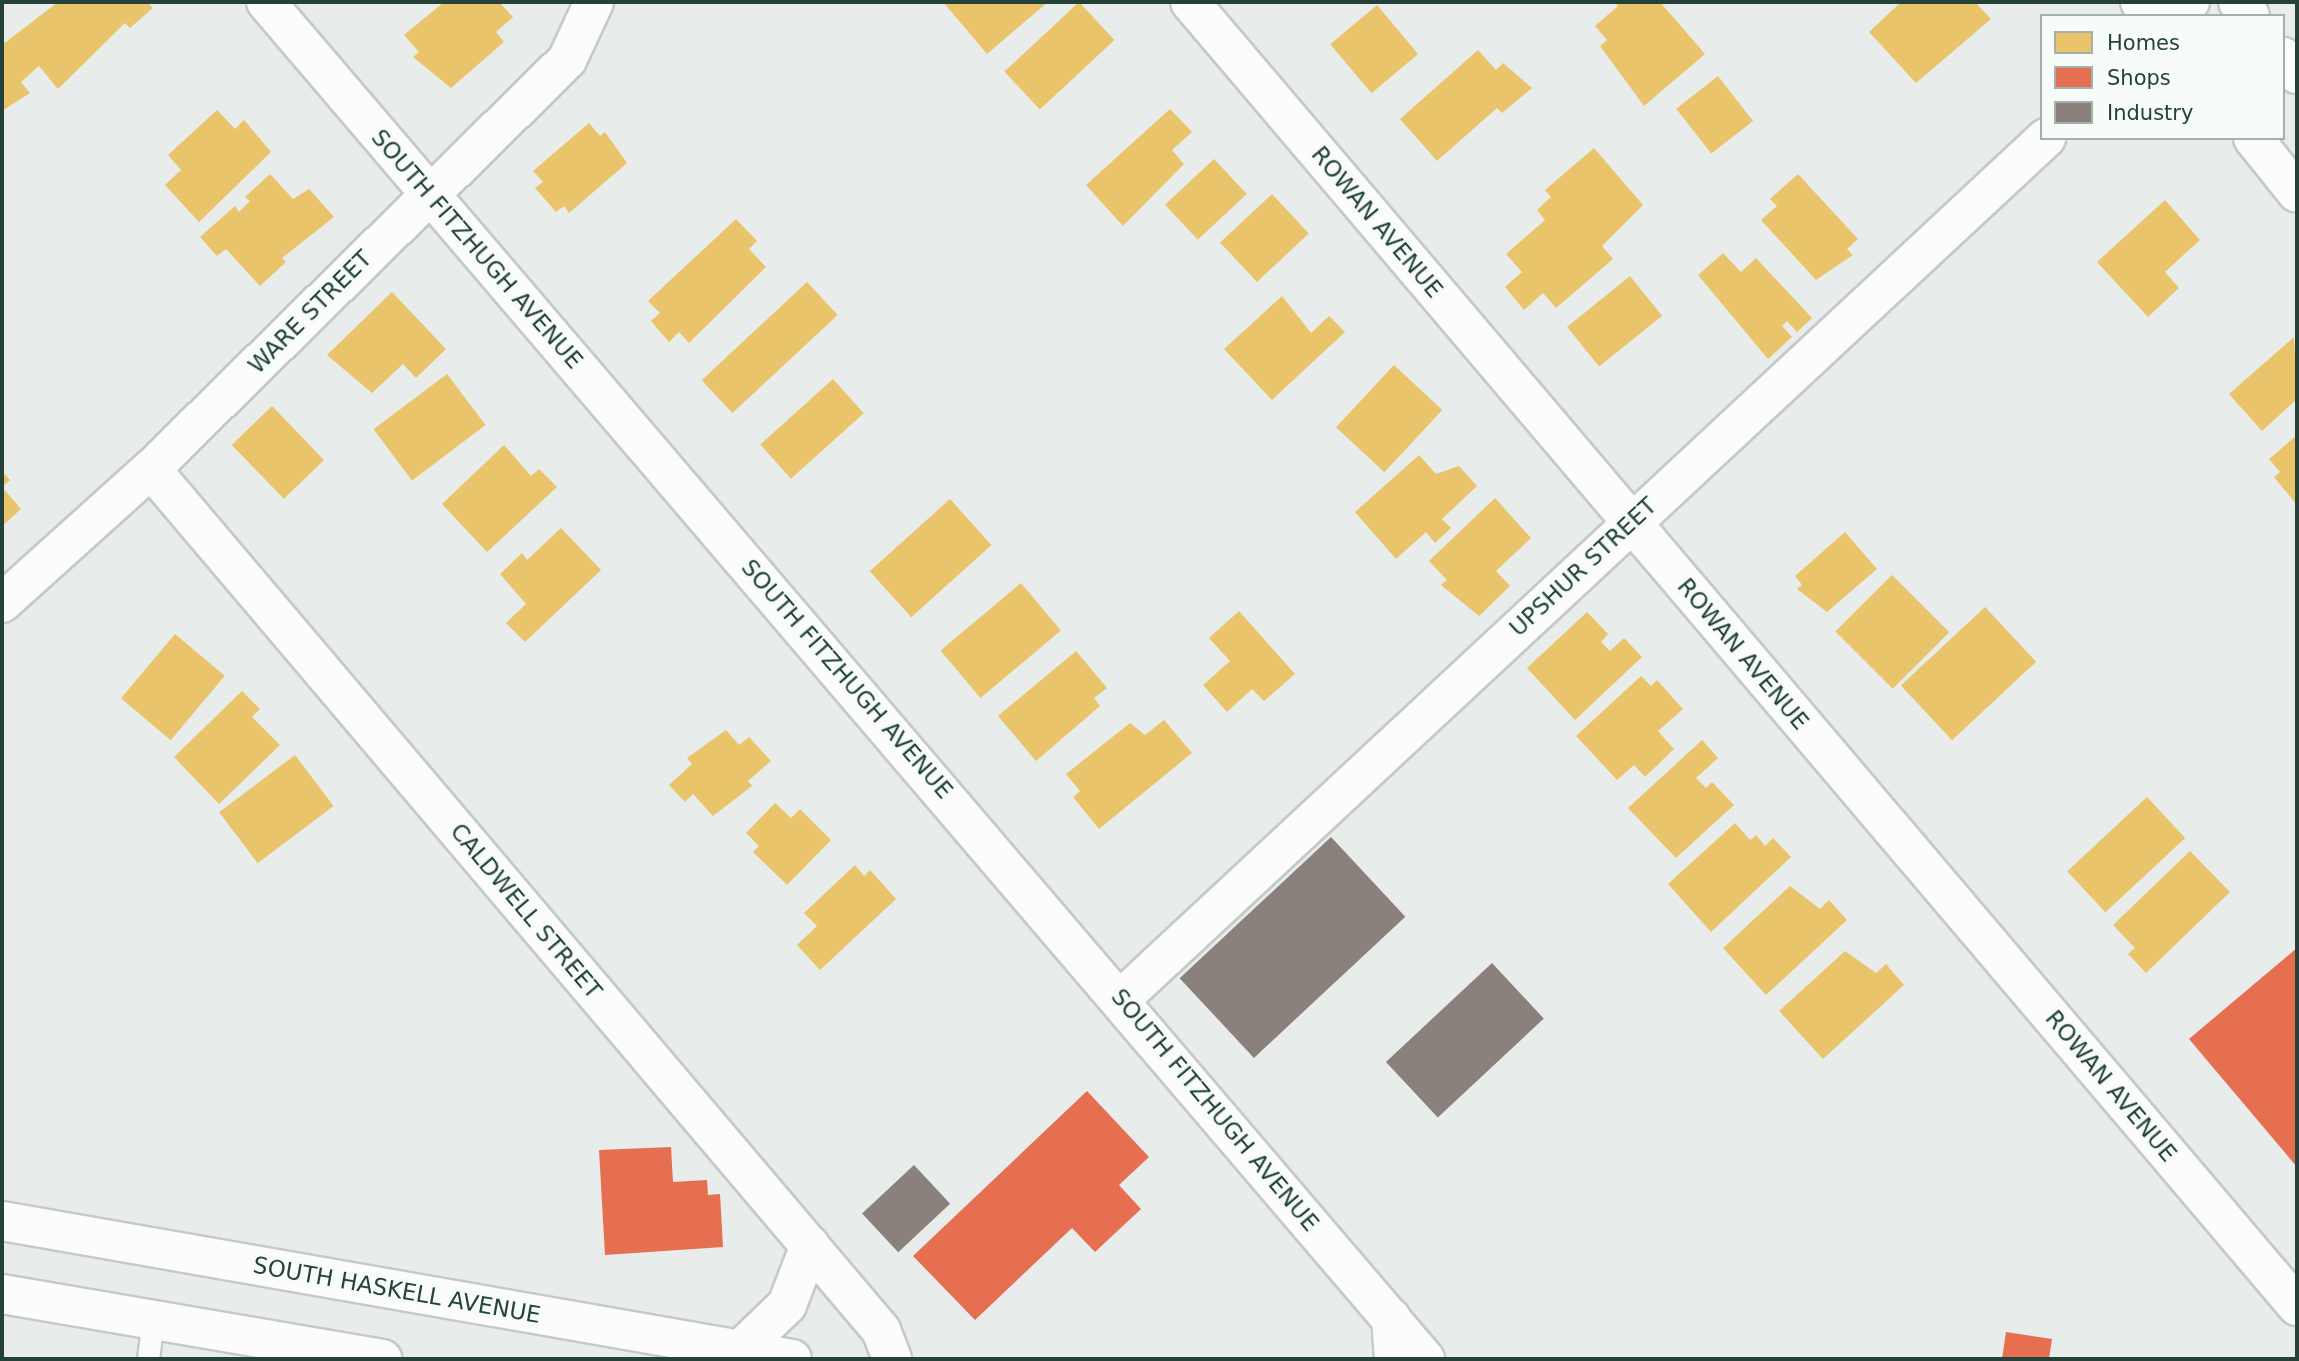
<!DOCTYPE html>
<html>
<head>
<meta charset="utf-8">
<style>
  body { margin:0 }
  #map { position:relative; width:2299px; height:1361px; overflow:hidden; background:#e8edeb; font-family:"DejaVu Sans",sans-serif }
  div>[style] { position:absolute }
  .homes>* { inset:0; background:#e9c46a; transform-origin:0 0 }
  .shops>* { inset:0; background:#e76f51 }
  .industry>* { inset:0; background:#8a817c; transform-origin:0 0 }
  .roads { filter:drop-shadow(2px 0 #c5cac8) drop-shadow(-2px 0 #c5cac8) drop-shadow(0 2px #c5cac8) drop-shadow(0 -2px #c5cac8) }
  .lane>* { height:21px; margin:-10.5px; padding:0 10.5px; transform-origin:10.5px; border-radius:10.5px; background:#fcfcfc }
  .street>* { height:38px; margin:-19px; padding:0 19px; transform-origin:19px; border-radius:19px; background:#fcfcfc }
  .secondary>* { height:38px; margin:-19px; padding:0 19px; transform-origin:19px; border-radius:19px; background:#fcfcfc }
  span { translate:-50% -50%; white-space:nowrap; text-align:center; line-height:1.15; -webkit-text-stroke:7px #f7fbf9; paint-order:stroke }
  .street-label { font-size:23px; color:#24423a }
  .frame { position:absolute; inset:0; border:4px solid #24423a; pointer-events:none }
  .legend { position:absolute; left:2040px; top:14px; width:245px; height:126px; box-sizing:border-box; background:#f7fbf9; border:2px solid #a3b1ad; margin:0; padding:9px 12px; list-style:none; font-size:21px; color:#24423a }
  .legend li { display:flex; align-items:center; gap:14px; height:35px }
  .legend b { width:35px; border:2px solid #a3b1ad }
</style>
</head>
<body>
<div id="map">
  <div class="homes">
    <i style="clip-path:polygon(58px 2px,147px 2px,153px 8px,130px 28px,125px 23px,58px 89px,39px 66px,21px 82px,30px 93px,2px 111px,2px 45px)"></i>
    <i style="clip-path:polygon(444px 2px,499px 2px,513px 17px,496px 32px,504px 42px,451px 88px,413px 57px,419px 52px,404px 35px)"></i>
    <i style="clip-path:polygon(943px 2px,1048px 2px,987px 54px)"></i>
    <i style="left:1079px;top:2px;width:52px;height:102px;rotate:47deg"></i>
    <i style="clip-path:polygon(1615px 2px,1660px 2px,1705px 54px,1644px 106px,1600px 46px,1607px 40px,1595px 26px,1618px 6px)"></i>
    <i style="clip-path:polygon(1901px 2px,1975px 2px,1991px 19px,1916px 83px,1869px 32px)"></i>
    <i style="left:1377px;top:5px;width:64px;height:61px;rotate:50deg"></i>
    <i style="clip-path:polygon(1478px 50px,1496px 70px,1503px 63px,1532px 88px,1502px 113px,1497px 108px,1437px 161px,1400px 119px)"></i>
    <i style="left:1718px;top:76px;width:57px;height:53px;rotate:52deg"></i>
    <i style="clip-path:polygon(1170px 109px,1192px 132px,1172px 150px,1184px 164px,1123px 226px,1086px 185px)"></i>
    <i style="clip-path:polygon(217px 110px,235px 129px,244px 120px,271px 152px,199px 222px,165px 185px,181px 170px,168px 155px)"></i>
    <i style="clip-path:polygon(589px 123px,600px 136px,605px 132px,627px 163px,569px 213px,564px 206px,556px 212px,535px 188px,543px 182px,533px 171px)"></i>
    <i style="clip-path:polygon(1594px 148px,1643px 205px,1602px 246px,1613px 259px,1556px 308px,1543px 293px,1524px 310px,1505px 287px,1522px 272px,1506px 254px,1545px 220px,1537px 210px,1551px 197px,1545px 190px)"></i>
    <i style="left:1214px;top:159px;width:48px;height:67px;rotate:47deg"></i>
    <i style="clip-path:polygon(270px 174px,293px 199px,309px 189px,334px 217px,282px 258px,286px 262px,260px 286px,226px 249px,217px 256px,200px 237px,235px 206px,239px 212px,250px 201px,245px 197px)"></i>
    <i style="clip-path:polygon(1798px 174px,1858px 239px,1847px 249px,1853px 255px,1816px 280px,1761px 220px,1777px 206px,1770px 199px)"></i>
    <i style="left:1272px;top:194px;width:54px;height:71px;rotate:47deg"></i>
    <i style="clip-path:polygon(2165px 200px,2200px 240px,2165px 272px,2179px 288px,2148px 317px,2097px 262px)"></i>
    <i style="clip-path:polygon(736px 219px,757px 241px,749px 249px,766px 267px,689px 343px,679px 332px,669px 342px,651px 321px,660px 313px,648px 301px)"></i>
    <i style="clip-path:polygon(1723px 253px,1741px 272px,1756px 258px,1812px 318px,1797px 332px,1787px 321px,1782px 326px,1792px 337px,1768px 359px,1698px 275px)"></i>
    <i style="left:1630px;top:276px;width:51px;height:81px;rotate:51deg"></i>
    <i style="left:807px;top:282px;width:45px;height:144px;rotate:47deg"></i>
    <i style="clip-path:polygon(392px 292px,446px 349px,416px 378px,403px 364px,372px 393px,327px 355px)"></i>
    <i style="clip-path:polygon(1282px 296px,1311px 333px,1329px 316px,1345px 332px,1272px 400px,1224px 349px)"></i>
    <i style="clip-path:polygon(2294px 337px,2297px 399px,2262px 431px,2229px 394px)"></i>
    <i style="left:1394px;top:365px;width:66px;height:85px;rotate:43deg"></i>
    <i style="left:447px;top:374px;width:64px;height:92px;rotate:53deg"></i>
    <i style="left:833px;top:379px;width:46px;height:98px;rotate:48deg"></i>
    <i style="left:272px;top:406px;width:75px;height:56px;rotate:46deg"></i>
    <i style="clip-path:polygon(2297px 435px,2297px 505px,2274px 477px,2280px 472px,2269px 459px)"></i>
    <i style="clip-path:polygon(504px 445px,531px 476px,539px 469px,557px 487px,487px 552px,442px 504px)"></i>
    <i style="clip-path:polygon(1419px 455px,1436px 474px,1459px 466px,1477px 486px,1442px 519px,1451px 528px,1435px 543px,1426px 532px,1396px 559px,1355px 512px)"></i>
    <i style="clip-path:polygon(2px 471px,10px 480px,2px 487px,21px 509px,2px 526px)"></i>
    <i style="clip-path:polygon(1495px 498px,1531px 538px,1496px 571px,1510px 586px,1479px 616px,1441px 585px,1447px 580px,1429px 561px)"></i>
    <i style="left:950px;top:499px;width:62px;height:108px;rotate:48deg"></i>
    <i style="clip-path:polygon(561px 528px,601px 570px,525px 642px,506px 623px,526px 604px,500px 574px,522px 553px,527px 560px)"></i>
    <i style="clip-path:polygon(1845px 532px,1877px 569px,1827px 612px,1797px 589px,1802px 585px,1795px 576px)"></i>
    <i style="left:1892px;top:575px;width:81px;height:80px;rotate:45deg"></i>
    <i style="left:1021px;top:583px;width:62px;height:105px;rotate:50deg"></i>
    <i style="left:1985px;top:607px;width:75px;height:115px;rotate:47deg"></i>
    <i style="clip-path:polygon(1239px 611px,1295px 674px,1264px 701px,1252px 689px,1227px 712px,1203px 685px,1230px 661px,1209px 638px)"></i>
    <i style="clip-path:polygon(1587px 612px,1608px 634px,1601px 642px,1610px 651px,1624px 638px,1642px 657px,1575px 720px,1527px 668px)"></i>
    <i style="left:175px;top:634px;width:65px;height:84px;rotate:40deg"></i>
    <i style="clip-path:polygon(1076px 651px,1107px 688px,1094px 698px,1100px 706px,1036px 761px,998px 716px)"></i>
    <i style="clip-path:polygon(1641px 676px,1651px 686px,1657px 680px,1683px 709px,1658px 731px,1674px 749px,1645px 777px,1634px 765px,1617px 780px,1576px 736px)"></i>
    <i style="clip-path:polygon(242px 691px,260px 709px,252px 717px,280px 745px,219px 804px,174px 757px)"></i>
    <i style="clip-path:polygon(1164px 720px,1192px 753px,1099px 829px,1073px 797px,1080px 791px,1066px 774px,1130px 723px,1145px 735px)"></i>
    <i style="clip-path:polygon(726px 730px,739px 745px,749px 737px,771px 761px,748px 781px,752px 786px,713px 816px,693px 794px,685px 802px,669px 785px,692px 764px,687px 758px)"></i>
    <i style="clip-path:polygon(1702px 740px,1718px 758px,1696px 778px,1706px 788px,1712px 782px,1734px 805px,1676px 858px,1628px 808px)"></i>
    <i style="left:295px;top:755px;width:64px;height:95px;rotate:53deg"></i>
    <i style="left:2147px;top:797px;width:56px;height:109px;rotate:47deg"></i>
    <i style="clip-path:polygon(775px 803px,791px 818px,800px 809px,831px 840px,787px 885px,753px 852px,759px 846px,746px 833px)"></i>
    <i style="clip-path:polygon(1735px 823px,1750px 840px,1756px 835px,1765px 846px,1773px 838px,1791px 857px,1711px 932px,1668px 884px)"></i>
    <i style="clip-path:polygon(2190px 851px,2230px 892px,2146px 973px,2128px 954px,2135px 948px,2113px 925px)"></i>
    <i style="clip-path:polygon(855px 865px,864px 876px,870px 870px,896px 899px,820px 970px,797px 945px,817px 926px,804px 913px)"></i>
    <i style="clip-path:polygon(1790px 886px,1820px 909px,1829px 900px,1847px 920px,1766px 995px,1723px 948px)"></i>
    <i style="clip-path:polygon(1845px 951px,1876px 973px,1886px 964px,1904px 985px,1823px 1059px,1779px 1011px)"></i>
  </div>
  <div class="shops">
    <i style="clip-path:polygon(2297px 948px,2297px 1167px,2189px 1039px)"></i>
    <i style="clip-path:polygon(1087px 1091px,1149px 1157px,1119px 1185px,1141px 1209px,1095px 1252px,1072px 1228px,975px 1320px,913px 1256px)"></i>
    <i style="clip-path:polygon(671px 1147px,673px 1182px,707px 1180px,708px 1195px,720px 1194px,723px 1247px,605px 1255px,599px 1150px)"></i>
    <i style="clip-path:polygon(2006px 1332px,2052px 1339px,2049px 1359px,2002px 1359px)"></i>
  </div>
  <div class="industry">
    <i style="left:1331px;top:837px;width:109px;height:207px;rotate:47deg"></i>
    <i style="left:1492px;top:963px;width:76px;height:145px;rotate:47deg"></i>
    <i style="left:914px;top:1165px;width:53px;height:71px;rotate:47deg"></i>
  </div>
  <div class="roads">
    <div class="lane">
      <i style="left:148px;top:1359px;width:39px;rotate:-83deg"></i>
    </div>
    <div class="street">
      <i style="left:266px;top:2px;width:1785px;rotate:49.5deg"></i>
      <i style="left:1190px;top:2px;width:1711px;rotate:49.67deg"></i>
      <i style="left:2177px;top:16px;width:19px;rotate:-47deg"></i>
      <i style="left:151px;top:469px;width:1129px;rotate:49.71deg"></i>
      <i style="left:881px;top:1330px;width:31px;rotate:69deg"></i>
      <i style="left:2px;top:603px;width:200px;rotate:-42deg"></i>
      <i style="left:151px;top:469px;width:583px;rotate:-44.51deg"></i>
      <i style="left:567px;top:60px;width:64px;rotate:-65deg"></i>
      <i style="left:1121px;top:999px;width:1264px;rotate:-42.95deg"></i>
    </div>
    <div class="secondary">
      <i style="left:2140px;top:2px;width:18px;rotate:49deg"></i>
      <i style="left:2238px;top:2px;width:18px;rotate:49deg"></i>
      <i style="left:2283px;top:57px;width:22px;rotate:51deg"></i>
      <i style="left:2253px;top:138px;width:70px;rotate:51.3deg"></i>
      <i style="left:2px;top:1221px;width:802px;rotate:9.91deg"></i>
      <i style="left:2px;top:1294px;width:386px;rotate:9.7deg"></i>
      <i style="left:1391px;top:1318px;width:41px;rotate:85.8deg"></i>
      <i style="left:740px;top:1350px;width:65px;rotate:-43.8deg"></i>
      <i style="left:787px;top:1305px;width:64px;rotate:-69deg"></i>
    </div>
  </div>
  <div class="street-label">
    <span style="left:1377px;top:222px;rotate:50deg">ROWAN AVENUE</span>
    <span style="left:477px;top:249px;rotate:49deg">SOUTH FITZHUGH AVENUE</span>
    <span style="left:310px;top:312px;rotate:-45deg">WARE STREET</span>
    <span style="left:1583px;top:567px;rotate:-43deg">UPSHUR STREET</span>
    <span style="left:1743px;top:654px;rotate:50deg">ROWAN AVENUE</span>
    <span style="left:847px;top:679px;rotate:49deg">SOUTH FITZHUGH AVENUE</span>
    <span style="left:526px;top:911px;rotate:50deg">CALDWELL STREET</span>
    <span style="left:2111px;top:1086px;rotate:50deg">ROWAN AVENUE</span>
    <span style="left:1215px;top:1110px;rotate:50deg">SOUTH FITZHUGH AVENUE</span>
    <span style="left:397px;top:1290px;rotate:10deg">SOUTH HASKELL AVENUE</span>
  </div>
  <div class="frame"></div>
  <ul class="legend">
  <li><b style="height:19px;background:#e9c46a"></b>Homes</li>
  <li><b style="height:19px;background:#e76f51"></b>Shops</li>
  <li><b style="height:19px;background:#8a817c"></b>Industry</li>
  </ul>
</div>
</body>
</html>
